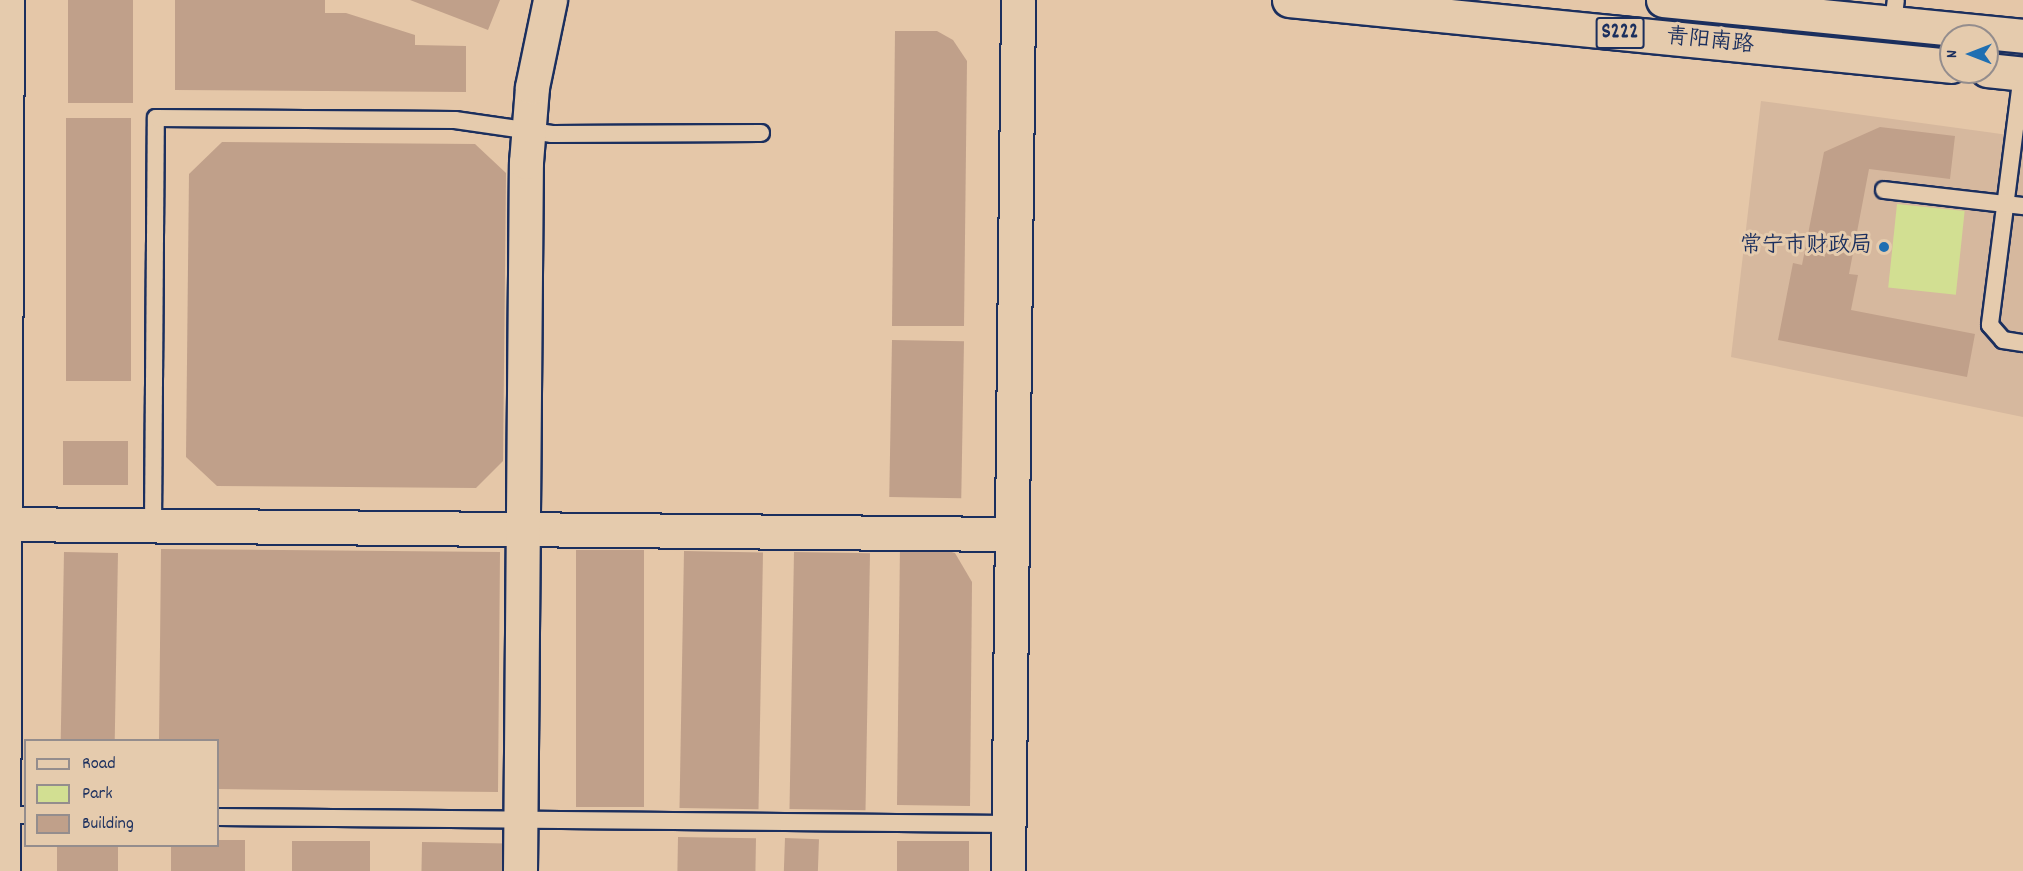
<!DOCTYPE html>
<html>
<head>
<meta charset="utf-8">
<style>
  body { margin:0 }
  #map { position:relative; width:2023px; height:871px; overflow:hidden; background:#e5c7a8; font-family:Dekko,"LXGW WenKai TC",sans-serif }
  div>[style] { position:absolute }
  .built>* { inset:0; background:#d6b89e }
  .green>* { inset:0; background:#d2df92; transform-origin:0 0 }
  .building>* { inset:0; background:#c0a08a; transform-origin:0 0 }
  .roads { filter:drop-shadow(2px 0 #1b2f5e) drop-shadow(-2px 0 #1b2f5e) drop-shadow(0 2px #1b2f5e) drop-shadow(0 -2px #1b2f5e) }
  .service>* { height:16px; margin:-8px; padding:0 8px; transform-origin:8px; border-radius:8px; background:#e5cbad }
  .minor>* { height:33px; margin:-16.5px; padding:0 16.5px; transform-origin:16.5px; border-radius:16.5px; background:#e5cbad }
  .primary>* { height:33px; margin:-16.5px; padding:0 16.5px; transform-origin:16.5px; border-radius:16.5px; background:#e5cbad }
  .dots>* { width:16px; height:16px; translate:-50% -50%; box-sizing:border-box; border:3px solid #e5cbad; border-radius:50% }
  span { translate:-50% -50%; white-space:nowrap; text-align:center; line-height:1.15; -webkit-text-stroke:6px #e5cbad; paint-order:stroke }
  .shield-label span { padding:2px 4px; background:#e5cbad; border:2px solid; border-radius:4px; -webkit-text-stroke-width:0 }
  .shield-label { font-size:21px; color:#1b2f5e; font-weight:700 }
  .street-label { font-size:22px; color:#1b2f5e }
  .poi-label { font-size:22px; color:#1b2f5e }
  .right { translate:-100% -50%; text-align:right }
  .legend { position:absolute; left:24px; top:739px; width:195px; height:108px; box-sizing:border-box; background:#e5cbad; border:2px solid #948d8d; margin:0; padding:8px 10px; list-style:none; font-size:18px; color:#1b2f5e }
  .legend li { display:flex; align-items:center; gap:12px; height:30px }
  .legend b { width:30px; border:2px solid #948d8d }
  .north { position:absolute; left:1939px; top:24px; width:60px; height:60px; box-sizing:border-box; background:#e5cbad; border:2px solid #948d8d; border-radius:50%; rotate:270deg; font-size:16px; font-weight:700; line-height:24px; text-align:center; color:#1b2f5e }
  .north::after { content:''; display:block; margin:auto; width:21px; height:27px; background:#1f6fb2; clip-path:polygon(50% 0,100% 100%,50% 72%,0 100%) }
</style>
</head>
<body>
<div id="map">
  <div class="built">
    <i style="clip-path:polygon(1761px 101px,2023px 137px,2023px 417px,1731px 357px)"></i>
  </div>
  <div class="green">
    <i style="left:1897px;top:204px;width:68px;height:84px;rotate:6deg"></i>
  </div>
  <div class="building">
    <i style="left:68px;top:0;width:65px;height:103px"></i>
    <i style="clip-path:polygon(175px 0,325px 0,325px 13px,346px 13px,415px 35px,415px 45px,466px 46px,466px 92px,175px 90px)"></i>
    <i style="clip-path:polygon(410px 0,500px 0,488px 30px)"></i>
    <i style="clip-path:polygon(895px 31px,937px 31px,953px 40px,967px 61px,964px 326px,892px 326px)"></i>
    <i style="left:66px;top:118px;width:65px;height:263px"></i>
    <i style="clip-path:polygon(1880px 127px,1955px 136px,1950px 179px,1869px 169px,1849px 274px,1858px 275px,1851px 310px,1975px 334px,1967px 377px,1778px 340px,1793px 263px,1802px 265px,1824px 152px)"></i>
    <i style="clip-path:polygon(222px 142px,475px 144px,506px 173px,503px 461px,476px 488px,217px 486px,186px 457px,189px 174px)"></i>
    <i style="left:892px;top:340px;width:72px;height:157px;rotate:1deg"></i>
    <i style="left:63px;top:441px;width:65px;height:44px"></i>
    <i style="clip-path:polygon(900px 545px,928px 545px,955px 553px,972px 582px,970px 806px,897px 805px)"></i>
    <i style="clip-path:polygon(161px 549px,500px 552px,498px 792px,218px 789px,218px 740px,159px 740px)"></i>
    <i style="left:576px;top:550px;width:68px;height:257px"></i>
    <i style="left:684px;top:551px;width:79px;height:257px;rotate:1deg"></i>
    <i style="left:64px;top:552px;width:54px;height:188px;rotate:1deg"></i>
    <i style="left:794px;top:552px;width:76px;height:257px;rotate:1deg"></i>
    <i style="left:678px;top:837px;width:78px;height:34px;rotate:1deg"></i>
    <i style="left:785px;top:838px;width:34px;height:33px;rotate:2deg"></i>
    <i style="clip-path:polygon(218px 840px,245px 840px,245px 871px,171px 871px,171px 846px,218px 846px)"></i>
    <i style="left:292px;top:841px;width:78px;height:30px"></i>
    <i style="left:897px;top:841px;width:72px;height:30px"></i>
    <i style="left:422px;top:842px;width:86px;height:29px;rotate:1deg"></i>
    <i style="left:57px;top:846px;width:61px;height:25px"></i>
  </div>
  <div class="roads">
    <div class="service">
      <i style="left:1893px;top:23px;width:23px;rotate:-83deg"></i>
      <i style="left:2022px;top:74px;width:253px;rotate:97.3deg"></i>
      <i style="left:1990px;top:325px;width:20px;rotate:49deg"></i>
      <i style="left:2003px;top:340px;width:20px;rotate:9deg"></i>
      <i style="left:1884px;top:190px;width:140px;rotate:6.6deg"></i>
      <i style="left:153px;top:525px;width:407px;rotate:-89.6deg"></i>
      <i style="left:156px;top:118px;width:299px;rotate:0.4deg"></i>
      <i style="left:455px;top:120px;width:98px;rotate:8.2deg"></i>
      <i style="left:552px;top:134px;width:209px;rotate:-0.3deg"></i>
      <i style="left:3px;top:815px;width:23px"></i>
      <i style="left:218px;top:817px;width:791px;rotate:0.51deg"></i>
    </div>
    <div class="minor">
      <i style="left:5px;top:524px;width:1007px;rotate:0.57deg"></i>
      <i style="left:3px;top:871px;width:871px;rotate:-89.74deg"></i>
      <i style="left:520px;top:871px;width:709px;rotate:-89.52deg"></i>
      <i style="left:526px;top:162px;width:75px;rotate:-85.4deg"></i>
      <i style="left:532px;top:87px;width:89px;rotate:-78.3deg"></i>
      <i style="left:1008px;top:871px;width:871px;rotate:-89.34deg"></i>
    </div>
    <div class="primary">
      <i style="left:1289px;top:0;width:665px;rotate:5.69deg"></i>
      <i style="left:1663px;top:0;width:362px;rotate:5.7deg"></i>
      <i style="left:1987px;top:70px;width:36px;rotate:6deg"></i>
    </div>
  </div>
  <div class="dots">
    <i style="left:1884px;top:247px;background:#1f6fb2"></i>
  </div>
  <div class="shield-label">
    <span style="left:1620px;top:33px">S222</span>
  </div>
  <div class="street-label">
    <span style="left:1710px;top:42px;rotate:6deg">青阳南路</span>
  </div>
  <div class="poi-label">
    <span class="right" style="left:1872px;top:247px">常宁市财政局</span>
  </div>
  <ul class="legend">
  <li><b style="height:8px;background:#e5cbad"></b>Road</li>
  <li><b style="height:16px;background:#d2df92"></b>Park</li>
  <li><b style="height:16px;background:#c0a08a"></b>Building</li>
  </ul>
  <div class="north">N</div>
</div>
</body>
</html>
